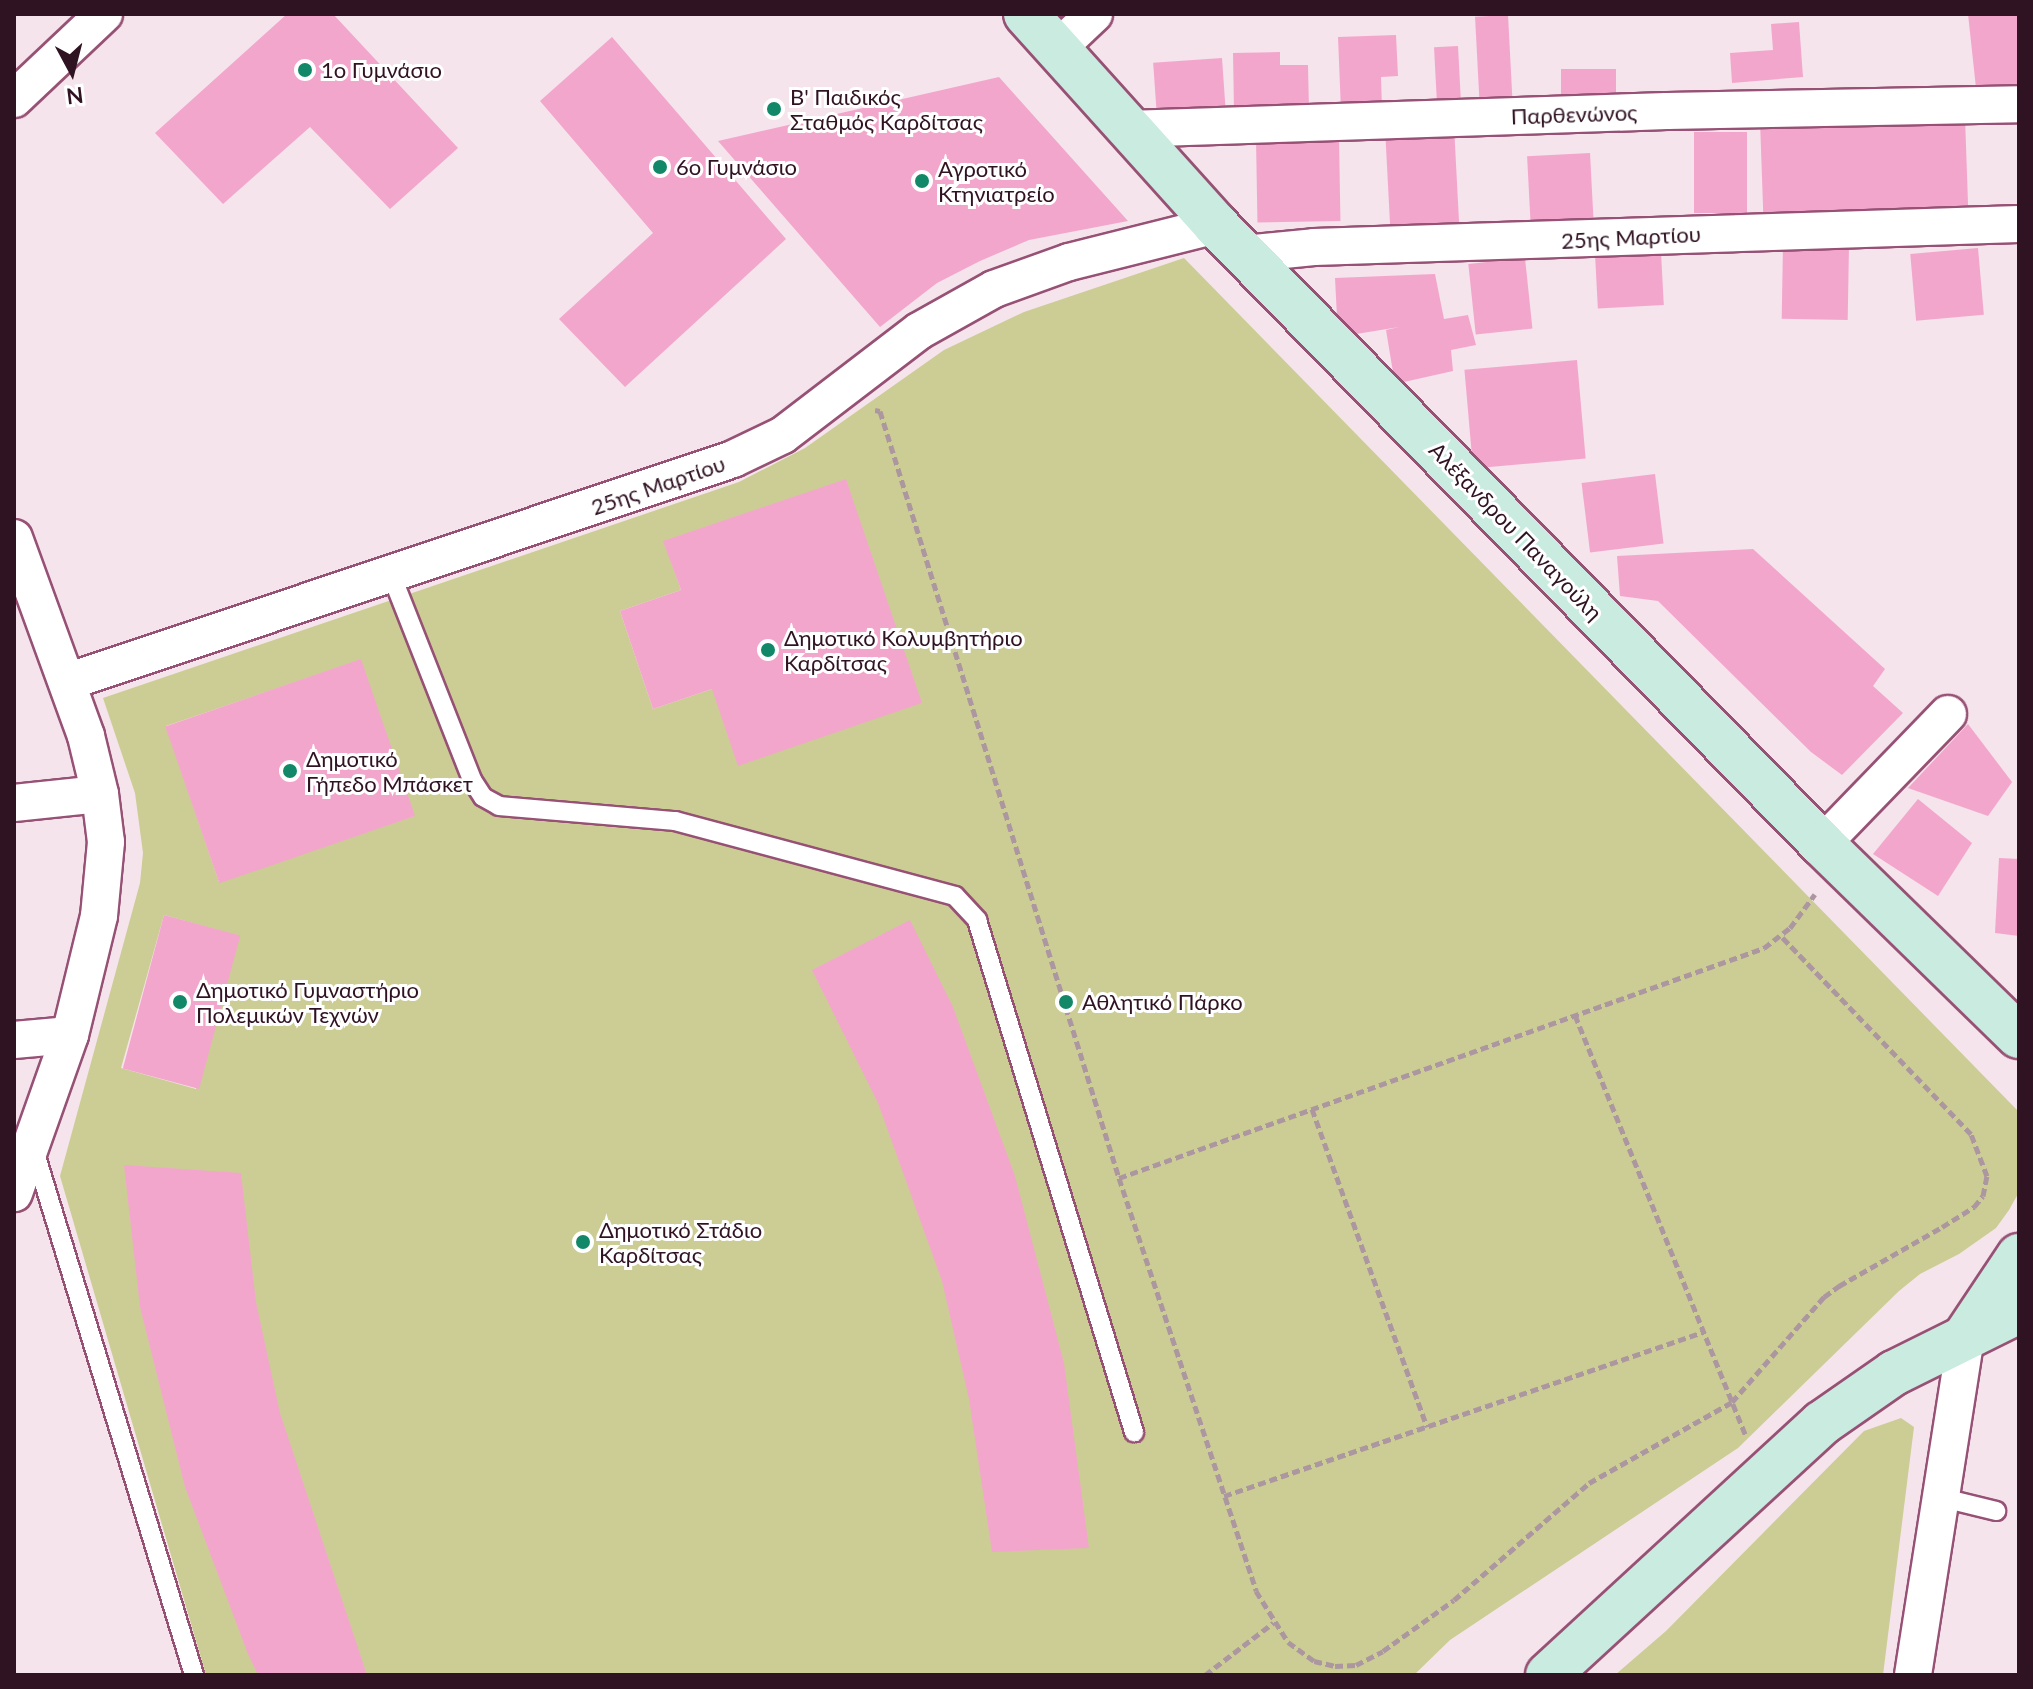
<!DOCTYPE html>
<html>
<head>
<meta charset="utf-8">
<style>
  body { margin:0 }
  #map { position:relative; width:2033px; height:1689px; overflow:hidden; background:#f5e4eb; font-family:Lato,sans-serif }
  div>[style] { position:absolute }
  .green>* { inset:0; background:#cccd94 }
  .building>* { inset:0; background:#f3a6cc; transform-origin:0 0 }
  .path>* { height:5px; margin-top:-2.5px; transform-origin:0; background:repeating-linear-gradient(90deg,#ac97a1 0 8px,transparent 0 12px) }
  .roads { filter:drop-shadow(2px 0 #975175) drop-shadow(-2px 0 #975175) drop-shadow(0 2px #975175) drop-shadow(0 -2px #975175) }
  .lane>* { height:18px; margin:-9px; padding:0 9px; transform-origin:9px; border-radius:9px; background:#fff }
  .street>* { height:36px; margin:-18px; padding:0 18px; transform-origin:18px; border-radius:18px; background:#fff }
  .secondary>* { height:44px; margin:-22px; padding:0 22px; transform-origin:22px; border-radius:22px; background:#caebe0 }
  .dots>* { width:22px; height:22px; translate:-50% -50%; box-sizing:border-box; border:4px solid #fff; border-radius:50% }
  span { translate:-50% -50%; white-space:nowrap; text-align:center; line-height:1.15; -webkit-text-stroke:6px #fff; paint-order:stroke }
  .poi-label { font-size:22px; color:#301323 }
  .left { translate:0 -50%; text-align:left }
  .street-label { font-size:22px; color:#301323 }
  .frame { position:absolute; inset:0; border:16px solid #301323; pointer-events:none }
  .north { position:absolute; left:32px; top:32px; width:80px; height:80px; -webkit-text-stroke:6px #fff; paint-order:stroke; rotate:173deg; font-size:22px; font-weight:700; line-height:32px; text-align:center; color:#301323 }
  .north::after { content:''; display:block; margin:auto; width:28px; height:36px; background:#301323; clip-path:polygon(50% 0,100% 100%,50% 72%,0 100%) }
</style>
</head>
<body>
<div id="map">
  <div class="green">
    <i style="clip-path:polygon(evenodd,1184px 258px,2019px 1112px,2019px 1192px,2009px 1210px,1996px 1228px,1959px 1254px,1920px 1274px,1899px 1291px,1738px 1448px,1450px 1640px,1414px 1675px,206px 1675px,60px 1176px,140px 883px,143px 853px,135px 793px,103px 698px,739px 482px,805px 448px,944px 350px,1024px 312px,1184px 258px,664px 541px,921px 703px,712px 689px,653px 709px,620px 611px,681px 590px,664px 541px,1184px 258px,360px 660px,414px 816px,219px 882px,166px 726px,360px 660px,1184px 258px,164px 915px,239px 936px,196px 1089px,121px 1068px,164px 915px)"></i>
    <i style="clip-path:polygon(1901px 1418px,1914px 1427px,1883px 1675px,1615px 1675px,1666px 1631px,1864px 1431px)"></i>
  </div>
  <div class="building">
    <i style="clip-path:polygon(287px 14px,333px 14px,458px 148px,390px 209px,310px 127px,223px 204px,155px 133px)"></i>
    <i style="clip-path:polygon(1968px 14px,2019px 14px,2019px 84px,1976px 88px)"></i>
    <i style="left:1508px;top:15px;width:90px;height:33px;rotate:87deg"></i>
    <i style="clip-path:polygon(1799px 22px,1803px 77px,1732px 83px,1730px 53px,1773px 50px,1771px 24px)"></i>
    <i style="clip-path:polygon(1396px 35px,1398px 76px,1381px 77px,1382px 109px,1341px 111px,1338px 37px)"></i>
    <i style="clip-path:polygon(612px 37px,786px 239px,625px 387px,559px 319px,653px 233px,540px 101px)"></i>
    <i style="left:1458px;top:46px;width:59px;height:24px;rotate:87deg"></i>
    <i style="clip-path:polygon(1280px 52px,1280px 65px,1308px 65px,1309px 110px,1234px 111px,1233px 53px)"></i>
    <i style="left:1222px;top:58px;width:53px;height:69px;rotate:86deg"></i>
    <i style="left:1616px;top:69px;width:27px;height:55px;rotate:90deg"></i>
    <i style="clip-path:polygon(999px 77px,1128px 221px,1029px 240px,980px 261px,937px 283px,880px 327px,718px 141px)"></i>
    <i style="left:1965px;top:117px;width:89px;height:205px;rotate:88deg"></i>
    <i style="left:1454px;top:126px;width:99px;height:69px;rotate:87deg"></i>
    <i style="left:1747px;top:132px;width:81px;height:53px;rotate:90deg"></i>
    <i style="left:1339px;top:138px;width:83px;height:83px;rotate:89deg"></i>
    <i style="left:1590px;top:153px;width:75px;height:63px;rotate:87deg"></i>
    <i style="left:1849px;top:245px;width:75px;height:66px;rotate:91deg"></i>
    <i style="left:1978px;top:248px;width:67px;height:68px;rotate:85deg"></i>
    <i style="left:1661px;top:252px;width:53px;height:66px;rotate:87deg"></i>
    <i style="left:1525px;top:258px;width:71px;height:57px;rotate:84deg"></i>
    <i style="clip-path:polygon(1435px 274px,1444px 319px,1468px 315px,1476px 345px,1451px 350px,1453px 371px,1395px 384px,1386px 330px,1399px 327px,1338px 337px,1335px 278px)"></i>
    <i style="left:1577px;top:360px;width:99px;height:113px;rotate:85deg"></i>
    <i style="left:1655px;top:474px;width:70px;height:74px;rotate:83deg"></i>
    <i style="clip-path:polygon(846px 479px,922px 703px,738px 766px,712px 689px,653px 709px,620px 611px,681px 590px,663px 541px)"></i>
    <i style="clip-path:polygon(1753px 549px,1885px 669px,1873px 686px,1903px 713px,1842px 775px,1811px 752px,1658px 601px,1620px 596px,1617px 556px)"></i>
    <i style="left:361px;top:659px;width:166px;height:207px;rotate:71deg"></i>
    <i style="clip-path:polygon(1968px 724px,2012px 782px,1988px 816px,1908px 788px)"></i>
    <i style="clip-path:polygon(1918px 799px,1972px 843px,1938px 896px,1873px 854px)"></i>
    <i style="clip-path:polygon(1999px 858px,2019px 859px,2019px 936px,1995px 933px)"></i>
    <i style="left:164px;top:915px;width:79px;height:159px;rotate:15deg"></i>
    <i style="clip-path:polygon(910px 920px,953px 1007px,1015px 1176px,1064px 1363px,1089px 1548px,992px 1552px,969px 1399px,942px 1281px,878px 1103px,812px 970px)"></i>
    <i style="clip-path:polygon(124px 1165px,241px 1173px,256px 1302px,280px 1413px,367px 1675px,258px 1675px,248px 1654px,185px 1487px,140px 1307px)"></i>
  </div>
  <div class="path">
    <i style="left:875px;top:410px;width:5px;rotate:11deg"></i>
    <i style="left:880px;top:411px;width:803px;rotate:72.69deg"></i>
    <i style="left:1119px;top:1178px;width:435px;rotate:71.6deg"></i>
    <i style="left:1256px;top:1591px;width:60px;rotate:57.9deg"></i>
    <i style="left:1288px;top:1642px;width:32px;rotate:36deg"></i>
    <i style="left:1314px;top:1661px;width:22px;rotate:13deg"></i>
    <i style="left:1335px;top:1666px;width:21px;rotate:-3deg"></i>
    <i style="left:1356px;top:1665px;width:30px;rotate:-27deg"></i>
    <i style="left:1383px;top:1651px;width:87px;rotate:-35.7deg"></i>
    <i style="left:1454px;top:1600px;width:179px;rotate:-40.9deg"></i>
    <i style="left:1589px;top:1483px;width:164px;rotate:-29.5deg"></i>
    <i style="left:1732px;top:1402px;width:140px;rotate:-48.8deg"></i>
    <i style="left:1824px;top:1297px;width:19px;rotate:-36deg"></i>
    <i style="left:1839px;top:1286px;width:119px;rotate:-29.8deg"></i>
    <i style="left:1942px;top:1227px;width:38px;rotate:-32deg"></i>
    <i style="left:1974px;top:1207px;width:14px;rotate:-51deg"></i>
    <i style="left:1983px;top:1196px;width:20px;rotate:-79deg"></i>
    <i style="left:1987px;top:1176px;width:45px;rotate:-110.9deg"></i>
    <i style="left:1971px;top:1134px;width:273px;rotate:-133.8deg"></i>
    <i style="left:1575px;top:1015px;width:455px;rotate:67.9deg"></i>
    <i style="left:1312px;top:1109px;width:338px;rotate:70.1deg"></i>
    <i style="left:1119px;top:1178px;width:685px;rotate:-19.63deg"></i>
    <i style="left:1764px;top:948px;width:33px;rotate:-38deg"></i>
    <i style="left:1790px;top:928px;width:42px;rotate:-53.7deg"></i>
    <i style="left:1224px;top:1496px;width:506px;rotate:-18.9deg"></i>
    <i style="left:1205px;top:1675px;width:86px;rotate:-37.4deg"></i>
  </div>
  <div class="roads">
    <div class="lane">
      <i style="left:391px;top:574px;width:221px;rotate:68.5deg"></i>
      <i style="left:472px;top:780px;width:20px;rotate:57deg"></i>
      <i style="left:483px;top:797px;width:18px;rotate:29deg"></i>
      <i style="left:499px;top:806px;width:177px;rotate:4.9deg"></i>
      <i style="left:675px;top:821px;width:290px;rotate:15deg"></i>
      <i style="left:955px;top:896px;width:33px;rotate:47deg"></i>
      <i style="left:977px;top:920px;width:536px;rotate:72.95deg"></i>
      <i style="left:34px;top:1150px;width:549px;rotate:73.05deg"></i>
      <i style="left:1939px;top:1497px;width:59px;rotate:13.8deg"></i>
    </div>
    <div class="street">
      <i style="left:1057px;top:49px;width:51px;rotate:-43.4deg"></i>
      <i style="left:14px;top:99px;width:124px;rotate:-43.4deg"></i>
      <i style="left:1128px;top:129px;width:539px;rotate:-1.91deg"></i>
      <i style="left:1667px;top:111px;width:352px;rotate:-1.1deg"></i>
      <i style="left:1244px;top:254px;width:70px;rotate:-5.7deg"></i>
      <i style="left:1314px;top:247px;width:705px;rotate:-1.87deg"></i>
      <i style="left:14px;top:538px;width:211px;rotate:70deg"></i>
      <i style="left:86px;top:736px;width:60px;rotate:76.4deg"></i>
      <i style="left:100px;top:794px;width:48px;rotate:82.9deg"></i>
      <i style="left:106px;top:842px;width:74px;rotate:95.4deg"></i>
      <i style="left:99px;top:916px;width:122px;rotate:103.7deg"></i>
      <i style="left:70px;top:1035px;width:168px;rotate:109.5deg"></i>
      <i style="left:67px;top:682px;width:702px;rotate:-18.51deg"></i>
      <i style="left:733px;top:459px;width:55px;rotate:-25.6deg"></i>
      <i style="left:783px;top:435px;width:171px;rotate:-37.4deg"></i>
      <i style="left:919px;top:331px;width:86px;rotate:-29.2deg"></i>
      <i style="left:994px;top:289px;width:80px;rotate:-19.8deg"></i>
      <i style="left:1069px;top:262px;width:152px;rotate:-14.1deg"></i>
      <i style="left:14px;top:803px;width:86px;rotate:-6deg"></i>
      <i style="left:1822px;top:844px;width:181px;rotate:-45.9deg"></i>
      <i style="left:14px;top:1040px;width:56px;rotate:-5.1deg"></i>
      <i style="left:1913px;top:1675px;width:343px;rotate:-81.1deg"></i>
    </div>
    <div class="secondary">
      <i style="left:1026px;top:14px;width:284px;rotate:48deg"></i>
      <i style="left:1216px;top:225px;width:866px;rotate:45.61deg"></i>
      <i style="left:1822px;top:844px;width:275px;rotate:44.3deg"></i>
      <i style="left:1967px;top:1334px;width:94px;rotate:-56.3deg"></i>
      <i style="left:1548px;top:1675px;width:372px;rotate:-42.6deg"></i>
      <i style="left:1822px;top:1423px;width:88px;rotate:-34.8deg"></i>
      <i style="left:1894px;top:1373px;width:140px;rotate:-26.4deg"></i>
    </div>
  </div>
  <div class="dots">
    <i style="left:305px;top:70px;background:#128869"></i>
    <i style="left:774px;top:109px;background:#128869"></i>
    <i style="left:660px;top:167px;background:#128869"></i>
    <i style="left:922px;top:181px;background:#128869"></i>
    <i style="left:768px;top:650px;background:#128869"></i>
    <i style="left:290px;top:771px;background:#128869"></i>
    <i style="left:180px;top:1002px;background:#128869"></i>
    <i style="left:1066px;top:1002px;background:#128869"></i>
    <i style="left:583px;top:1242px;background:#128869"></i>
  </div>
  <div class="poi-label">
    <span class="left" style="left:321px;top:70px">1ο Γυμνάσιο</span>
    <span class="left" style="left:790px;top:109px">Β' Παιδικός<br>Σταθμός Καρδίτσας</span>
    <span class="left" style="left:676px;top:167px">6ο Γυμνάσιο</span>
    <span class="left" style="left:938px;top:181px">Αγροτικό<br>Κτηνιατρείο</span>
    <span class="left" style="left:784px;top:650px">Δημοτικό Κολυμβητήριο<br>Καρδίτσας</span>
    <span class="left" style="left:306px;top:771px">Δημοτικό<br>Γήπεδο Μπάσκετ</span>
    <span class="left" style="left:196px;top:1002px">Δημοτικό Γυμναστήριο<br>Πολεμικών Τεχνών</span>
    <span class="left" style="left:1082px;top:1002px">Αθλητικό Πάρκο</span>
    <span class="left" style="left:599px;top:1242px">Δημοτικό Στάδιο<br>Καρδίτσας</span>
  </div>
  <div class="street-label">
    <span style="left:1574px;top:114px;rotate:-2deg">Παρθενώνος</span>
    <span style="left:1631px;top:237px;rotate:-3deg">25ης Μαρτίου</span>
    <span style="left:658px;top:485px;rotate:-19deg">25ης Μαρτίου</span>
    <span style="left:1516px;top:531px;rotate:46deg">Αλέξανδρου Παναγούλη</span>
  </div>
  <div class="frame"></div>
  <div class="north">N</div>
</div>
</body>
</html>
